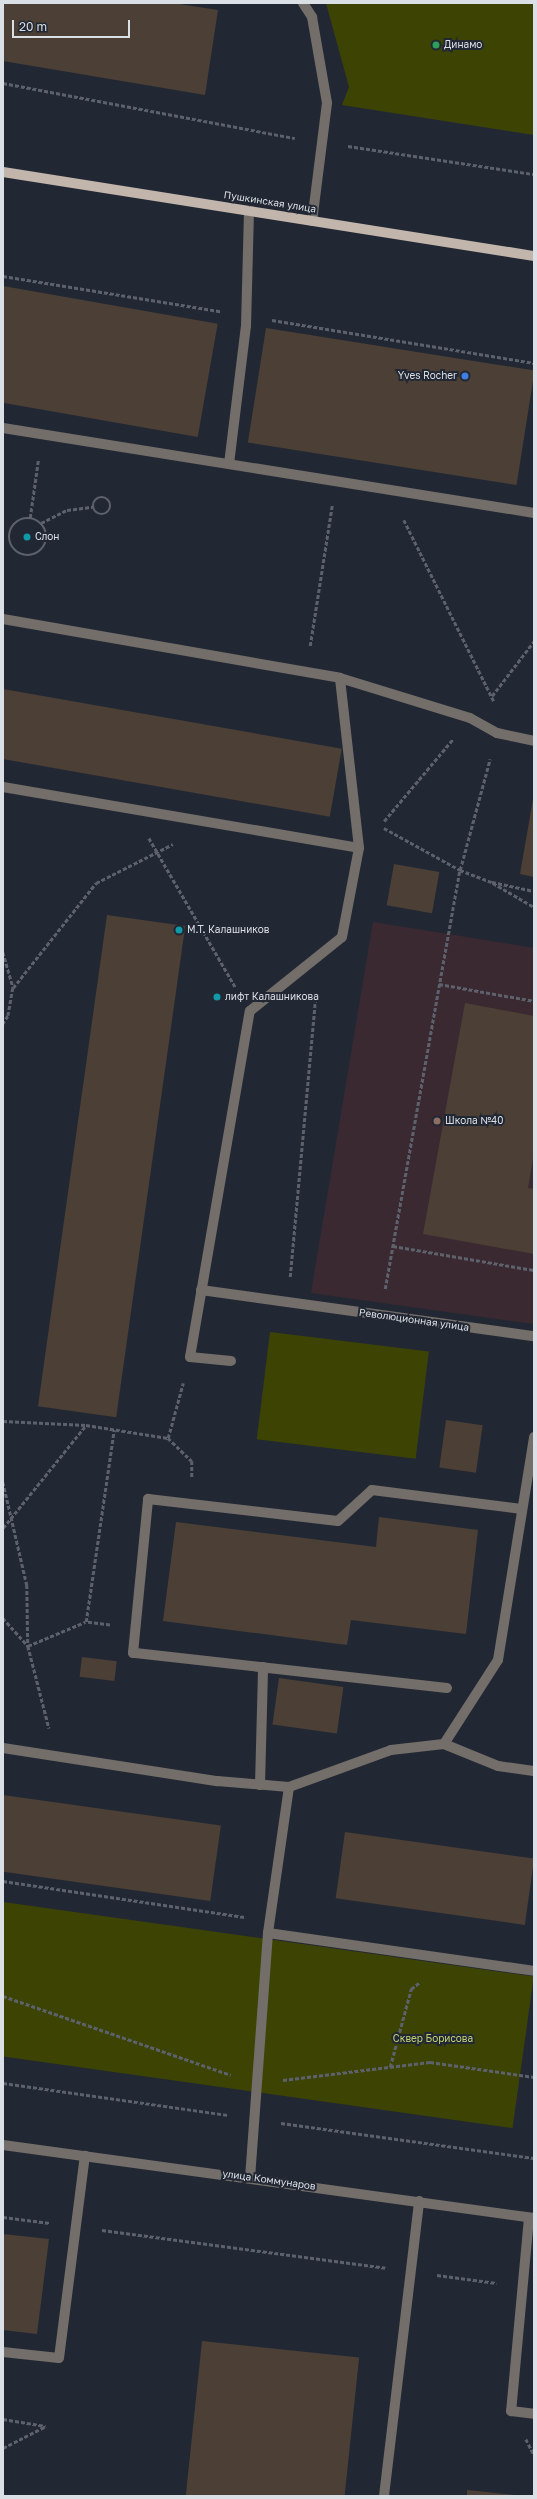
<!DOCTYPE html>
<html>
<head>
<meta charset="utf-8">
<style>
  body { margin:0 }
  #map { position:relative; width:537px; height:2499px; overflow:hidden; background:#222833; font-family:"Golos Text",sans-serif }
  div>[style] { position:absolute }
  .education>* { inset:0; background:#3b2932 }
  .green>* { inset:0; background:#3d4403; transform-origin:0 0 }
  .building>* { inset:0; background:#4b3f36; transform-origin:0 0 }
  .path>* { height:2.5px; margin-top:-1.25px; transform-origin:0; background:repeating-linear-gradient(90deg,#5c616b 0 4px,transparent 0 6px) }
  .path>.ring { margin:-1.25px; padding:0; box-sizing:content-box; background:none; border:2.5px solid #5c616b; border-radius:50% }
  .minor>* { height:10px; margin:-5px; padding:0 5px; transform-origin:5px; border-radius:5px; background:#746e6a }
  .major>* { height:10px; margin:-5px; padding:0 5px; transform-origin:5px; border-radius:5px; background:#c2b5ac }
  .dots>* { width:11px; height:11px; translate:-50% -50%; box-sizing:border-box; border:2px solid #222833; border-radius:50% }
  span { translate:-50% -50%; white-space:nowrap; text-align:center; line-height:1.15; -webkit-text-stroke:4px #222833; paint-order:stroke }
  .poi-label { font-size:10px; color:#dbdfe6 }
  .left { translate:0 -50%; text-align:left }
  .right { translate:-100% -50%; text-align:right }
  .street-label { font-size:10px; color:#dbdfe6 }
  .park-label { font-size:10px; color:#c2d173 }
  .frame { position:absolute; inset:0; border:4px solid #dbdfe6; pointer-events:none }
  .scale { position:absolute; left:12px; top:20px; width:118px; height:18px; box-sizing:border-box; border:2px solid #dbdfe6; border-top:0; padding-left:5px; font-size:12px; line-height:14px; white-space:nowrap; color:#dbdfe6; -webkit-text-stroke:3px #222833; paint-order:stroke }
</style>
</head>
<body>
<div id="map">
  <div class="education">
    <i style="clip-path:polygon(373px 922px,534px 948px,534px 1324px,311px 1293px)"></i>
  </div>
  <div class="green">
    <i style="clip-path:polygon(326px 3px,534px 3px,534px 135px,342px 105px,349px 87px)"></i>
    <i style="left:270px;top:1332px;width:160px;height:108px;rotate:7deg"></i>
    <i style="left:3px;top:1902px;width:536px;height:153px;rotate:8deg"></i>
  </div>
  <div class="building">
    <i style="clip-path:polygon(3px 3px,173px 3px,218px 10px,205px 95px,3px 61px)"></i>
    <i style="left:3px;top:286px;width:218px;height:115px;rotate:10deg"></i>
    <i style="left:266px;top:328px;width:272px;height:116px;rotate:9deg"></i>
    <i style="left:3px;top:689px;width:344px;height:69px;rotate:10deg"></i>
    <i style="clip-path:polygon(533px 799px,534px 799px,534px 877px,520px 874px)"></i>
    <i style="left:394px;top:864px;width:46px;height:42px;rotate:10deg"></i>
    <i style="left:107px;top:915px;width:79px;height:496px;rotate:8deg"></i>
    <i style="clip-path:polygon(465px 1003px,534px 1016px,534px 1152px,528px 1188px,534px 1189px,534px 1254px,423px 1234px)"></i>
    <i style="left:446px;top:1420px;width:37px;height:48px;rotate:8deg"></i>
    <i style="clip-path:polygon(379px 1517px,478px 1530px,466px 1634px,351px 1620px,347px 1645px,163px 1621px,176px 1522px,376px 1547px)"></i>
    <i style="left:82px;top:1657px;width:35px;height:20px;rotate:7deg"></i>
    <i style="left:279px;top:1678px;width:65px;height:47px;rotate:8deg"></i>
    <i style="left:3px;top:1795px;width:220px;height:76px;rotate:8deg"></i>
    <i style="left:345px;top:1832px;width:191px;height:67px;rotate:8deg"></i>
    <i style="clip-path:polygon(3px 2234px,49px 2239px,37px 2334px,3px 2330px)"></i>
    <i style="left:202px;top:2341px;width:158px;height:156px;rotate:6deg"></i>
    <i style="clip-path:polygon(467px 2490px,515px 2495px,515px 2496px,467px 2496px)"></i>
  </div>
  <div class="path">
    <i style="left:3px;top:83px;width:297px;rotate:10.7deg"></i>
    <i style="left:348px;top:146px;width:188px;rotate:8.6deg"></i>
    <i style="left:3px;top:276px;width:220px;rotate:9.2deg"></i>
    <i style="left:272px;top:320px;width:266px;rotate:9.3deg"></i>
    <i class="ring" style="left:93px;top:497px;width:15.5px;height:15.5px"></i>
    <i class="ring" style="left:9px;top:518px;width:35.5px;height:35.5px"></i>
    <i style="left:30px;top:518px;width:58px;rotate:-82deg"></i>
    <i style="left:404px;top:520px;width:202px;rotate:63.6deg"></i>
    <i style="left:41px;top:523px;width:29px;rotate:-27deg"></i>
    <i style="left:67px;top:510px;width:26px;rotate:-7deg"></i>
    <i style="left:310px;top:646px;width:142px;rotate:-81.1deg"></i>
    <i style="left:492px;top:696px;width:69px;rotate:-52.6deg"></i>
    <i style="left:384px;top:821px;width:107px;rotate:-49.9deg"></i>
    <i style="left:384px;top:828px;width:87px;rotate:28.9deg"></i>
    <i style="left:460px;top:870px;width:34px;rotate:21deg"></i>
    <i style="left:492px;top:882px;width:43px;rotate:12.1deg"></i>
    <i style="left:149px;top:838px;width:173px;rotate:59.9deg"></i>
    <i style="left:493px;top:883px;width:48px;rotate:30.3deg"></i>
    <i style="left:3px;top:952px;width:37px;rotate:74deg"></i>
    <i style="left:13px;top:988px;width:28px;rotate:100deg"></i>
    <i style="left:8px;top:1016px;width:9px;rotate:122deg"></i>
    <i style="left:439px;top:984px;width:97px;rotate:10.1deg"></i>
    <i style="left:13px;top:988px;width:134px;rotate:-51.7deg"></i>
    <i style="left:96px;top:883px;width:86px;rotate:-26.9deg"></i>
    <i style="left:393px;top:1246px;width:143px;rotate:9.7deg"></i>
    <i style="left:290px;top:1277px;width:285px;rotate:-84.8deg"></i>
    <i style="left:385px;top:1289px;width:426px;rotate:-79.9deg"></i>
    <i style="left:460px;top:870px;width:115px;rotate:-74.9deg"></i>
    <i style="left:3px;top:1421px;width:83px;rotate:2.8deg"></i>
    <i style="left:86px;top:1425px;width:83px;rotate:9deg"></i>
    <i style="left:168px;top:1438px;width:57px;rotate:-74.7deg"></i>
    <i style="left:168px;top:1438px;width:33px;rotate:44deg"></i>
    <i style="left:192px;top:1461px;width:17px;rotate:90deg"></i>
    <i style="left:3px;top:1482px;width:106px;rotate:76.9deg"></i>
    <i style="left:27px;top:1585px;width:61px;rotate:89.1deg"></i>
    <i style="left:28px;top:1646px;width:62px;rotate:-22.8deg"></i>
    <i style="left:3px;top:1528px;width:132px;rotate:-51.1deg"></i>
    <i style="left:3px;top:1618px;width:38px;rotate:48deg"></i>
    <i style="left:28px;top:1646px;width:85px;rotate:75.6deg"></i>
    <i style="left:110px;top:1625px;width:24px;rotate:-173deg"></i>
    <i style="left:86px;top:1622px;width:194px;rotate:-81.7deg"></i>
    <i style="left:3px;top:1881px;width:244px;rotate:8.5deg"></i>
    <i style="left:3px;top:1996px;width:241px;rotate:19.1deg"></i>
    <i style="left:390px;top:2067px;width:81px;rotate:-74.9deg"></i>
    <i style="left:411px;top:1989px;width:11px;rotate:-38deg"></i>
    <i style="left:283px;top:2080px;width:148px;rotate:-7deg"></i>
    <i style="left:430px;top:2062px;width:105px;rotate:8.2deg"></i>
    <i style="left:3px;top:2083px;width:228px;rotate:8.1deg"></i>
    <i style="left:281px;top:2123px;width:255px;rotate:7.9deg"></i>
    <i style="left:3px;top:2217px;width:47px;rotate:7.3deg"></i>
    <i style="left:102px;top:2230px;width:286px;rotate:7.6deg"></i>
    <i style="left:437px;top:2275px;width:60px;rotate:7.7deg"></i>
    <i style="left:3px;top:2419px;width:43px;rotate:9.5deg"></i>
    <i style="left:526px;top:2439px;width:18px;rotate:63deg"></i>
    <i style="left:3px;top:2448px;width:48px;rotate:-27.1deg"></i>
  </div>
  <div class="minor">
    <i style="left:303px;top:3px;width:17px;rotate:57deg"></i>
    <i style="left:312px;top:17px;width:87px;rotate:80.1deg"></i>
    <i style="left:327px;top:103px;width:119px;rotate:97.2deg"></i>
    <i style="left:3px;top:428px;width:538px;rotate:9.09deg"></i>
    <i style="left:229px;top:464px;width:139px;rotate:-83deg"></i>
    <i style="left:246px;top:326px;width:115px;rotate:-88.5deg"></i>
    <i style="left:3px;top:619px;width:342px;rotate:9.9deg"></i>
    <i style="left:340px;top:678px;width:136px;rotate:17.1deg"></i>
    <i style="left:470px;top:718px;width:31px;rotate:29deg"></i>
    <i style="left:497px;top:733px;width:38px;rotate:12deg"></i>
    <i style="left:3px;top:787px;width:361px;rotate:9.7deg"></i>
    <i style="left:359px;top:848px;width:171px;rotate:-96.4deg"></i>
    <i style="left:201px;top:1290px;width:336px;rotate:7.9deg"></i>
    <i style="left:231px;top:1361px;width:41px;rotate:-174.4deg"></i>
    <i style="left:190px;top:1357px;width:351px;rotate:-80.2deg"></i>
    <i style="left:250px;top:1011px;width:118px;rotate:-38.8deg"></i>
    <i style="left:342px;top:937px;width:91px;rotate:-79.2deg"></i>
    <i style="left:447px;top:1688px;width:316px;rotate:-173.6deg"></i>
    <i style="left:133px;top:1653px;width:155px;rotate:-84.4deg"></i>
    <i style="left:148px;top:1499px;width:191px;rotate:6.6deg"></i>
    <i style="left:338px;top:1521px;width:46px;rotate:-42.4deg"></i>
    <i style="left:372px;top:1490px;width:151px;rotate:7.2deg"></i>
    <i style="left:444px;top:1744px;width:58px;rotate:22.2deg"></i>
    <i style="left:498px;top:1766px;width:36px;rotate:8deg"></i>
    <i style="left:3px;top:1748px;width:217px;rotate:8.8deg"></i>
    <i style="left:217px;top:1781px;width:72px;rotate:4.8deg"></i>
    <i style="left:289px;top:1787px;width:148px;rotate:98.2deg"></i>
    <i style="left:268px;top:1933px;width:245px;rotate:94.2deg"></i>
    <i style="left:260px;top:1785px;width:118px;rotate:-88.5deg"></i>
    <i style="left:289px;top:1787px;width:109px;rotate:-19.9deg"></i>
    <i style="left:391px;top:1750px;width:53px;rotate:-6.5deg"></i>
    <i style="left:444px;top:1744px;width:100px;rotate:-57.3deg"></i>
    <i style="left:498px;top:1660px;width:226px;rotate:-80.8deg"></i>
    <i style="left:268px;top:1933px;width:269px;rotate:8.1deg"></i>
    <i style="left:3px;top:2145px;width:536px;rotate:7.83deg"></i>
    <i style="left:529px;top:2218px;width:194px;rotate:95.3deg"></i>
    <i style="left:511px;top:2411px;width:23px;rotate:7deg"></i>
    <i style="left:3px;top:2352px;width:56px;rotate:6.1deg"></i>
    <i style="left:59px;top:2358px;width:204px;rotate:-82.7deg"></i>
    <i style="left:384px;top:2496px;width:297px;rotate:-83.2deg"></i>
  </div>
  <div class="major">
    <i style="left:3px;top:172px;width:538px;rotate:8.99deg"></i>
  </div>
  <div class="dots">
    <i style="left:436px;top:45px;background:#2e9e5b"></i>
    <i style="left:465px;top:376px;background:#3f7fe0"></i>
    <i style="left:27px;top:537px;background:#0f9aa8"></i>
    <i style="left:179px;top:930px;background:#0f9aa8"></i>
    <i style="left:217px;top:997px;background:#0f9aa8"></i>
    <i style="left:437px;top:1121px;background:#8d6e63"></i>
  </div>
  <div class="poi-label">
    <span class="left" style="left:444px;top:45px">Динамо</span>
    <span class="right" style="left:457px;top:376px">Yves Rocher</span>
    <span class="left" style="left:35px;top:537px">Слон</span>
    <span class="left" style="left:187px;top:930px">М.Т. Калашников</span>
    <span class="left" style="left:225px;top:997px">лифт Калашникова</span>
    <span class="left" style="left:445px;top:1121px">Школа №40</span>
  </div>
  <div class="street-label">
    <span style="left:270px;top:202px;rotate:9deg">Пушкинская улица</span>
    <span style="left:414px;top:1320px;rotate:8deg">Революционная улица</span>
    <span style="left:269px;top:2180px;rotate:8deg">улица Коммунаров</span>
  </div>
  <div class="park-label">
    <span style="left:433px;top:2039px">Сквер Борисова</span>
  </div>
  <div class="frame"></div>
  <div class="scale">20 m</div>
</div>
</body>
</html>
